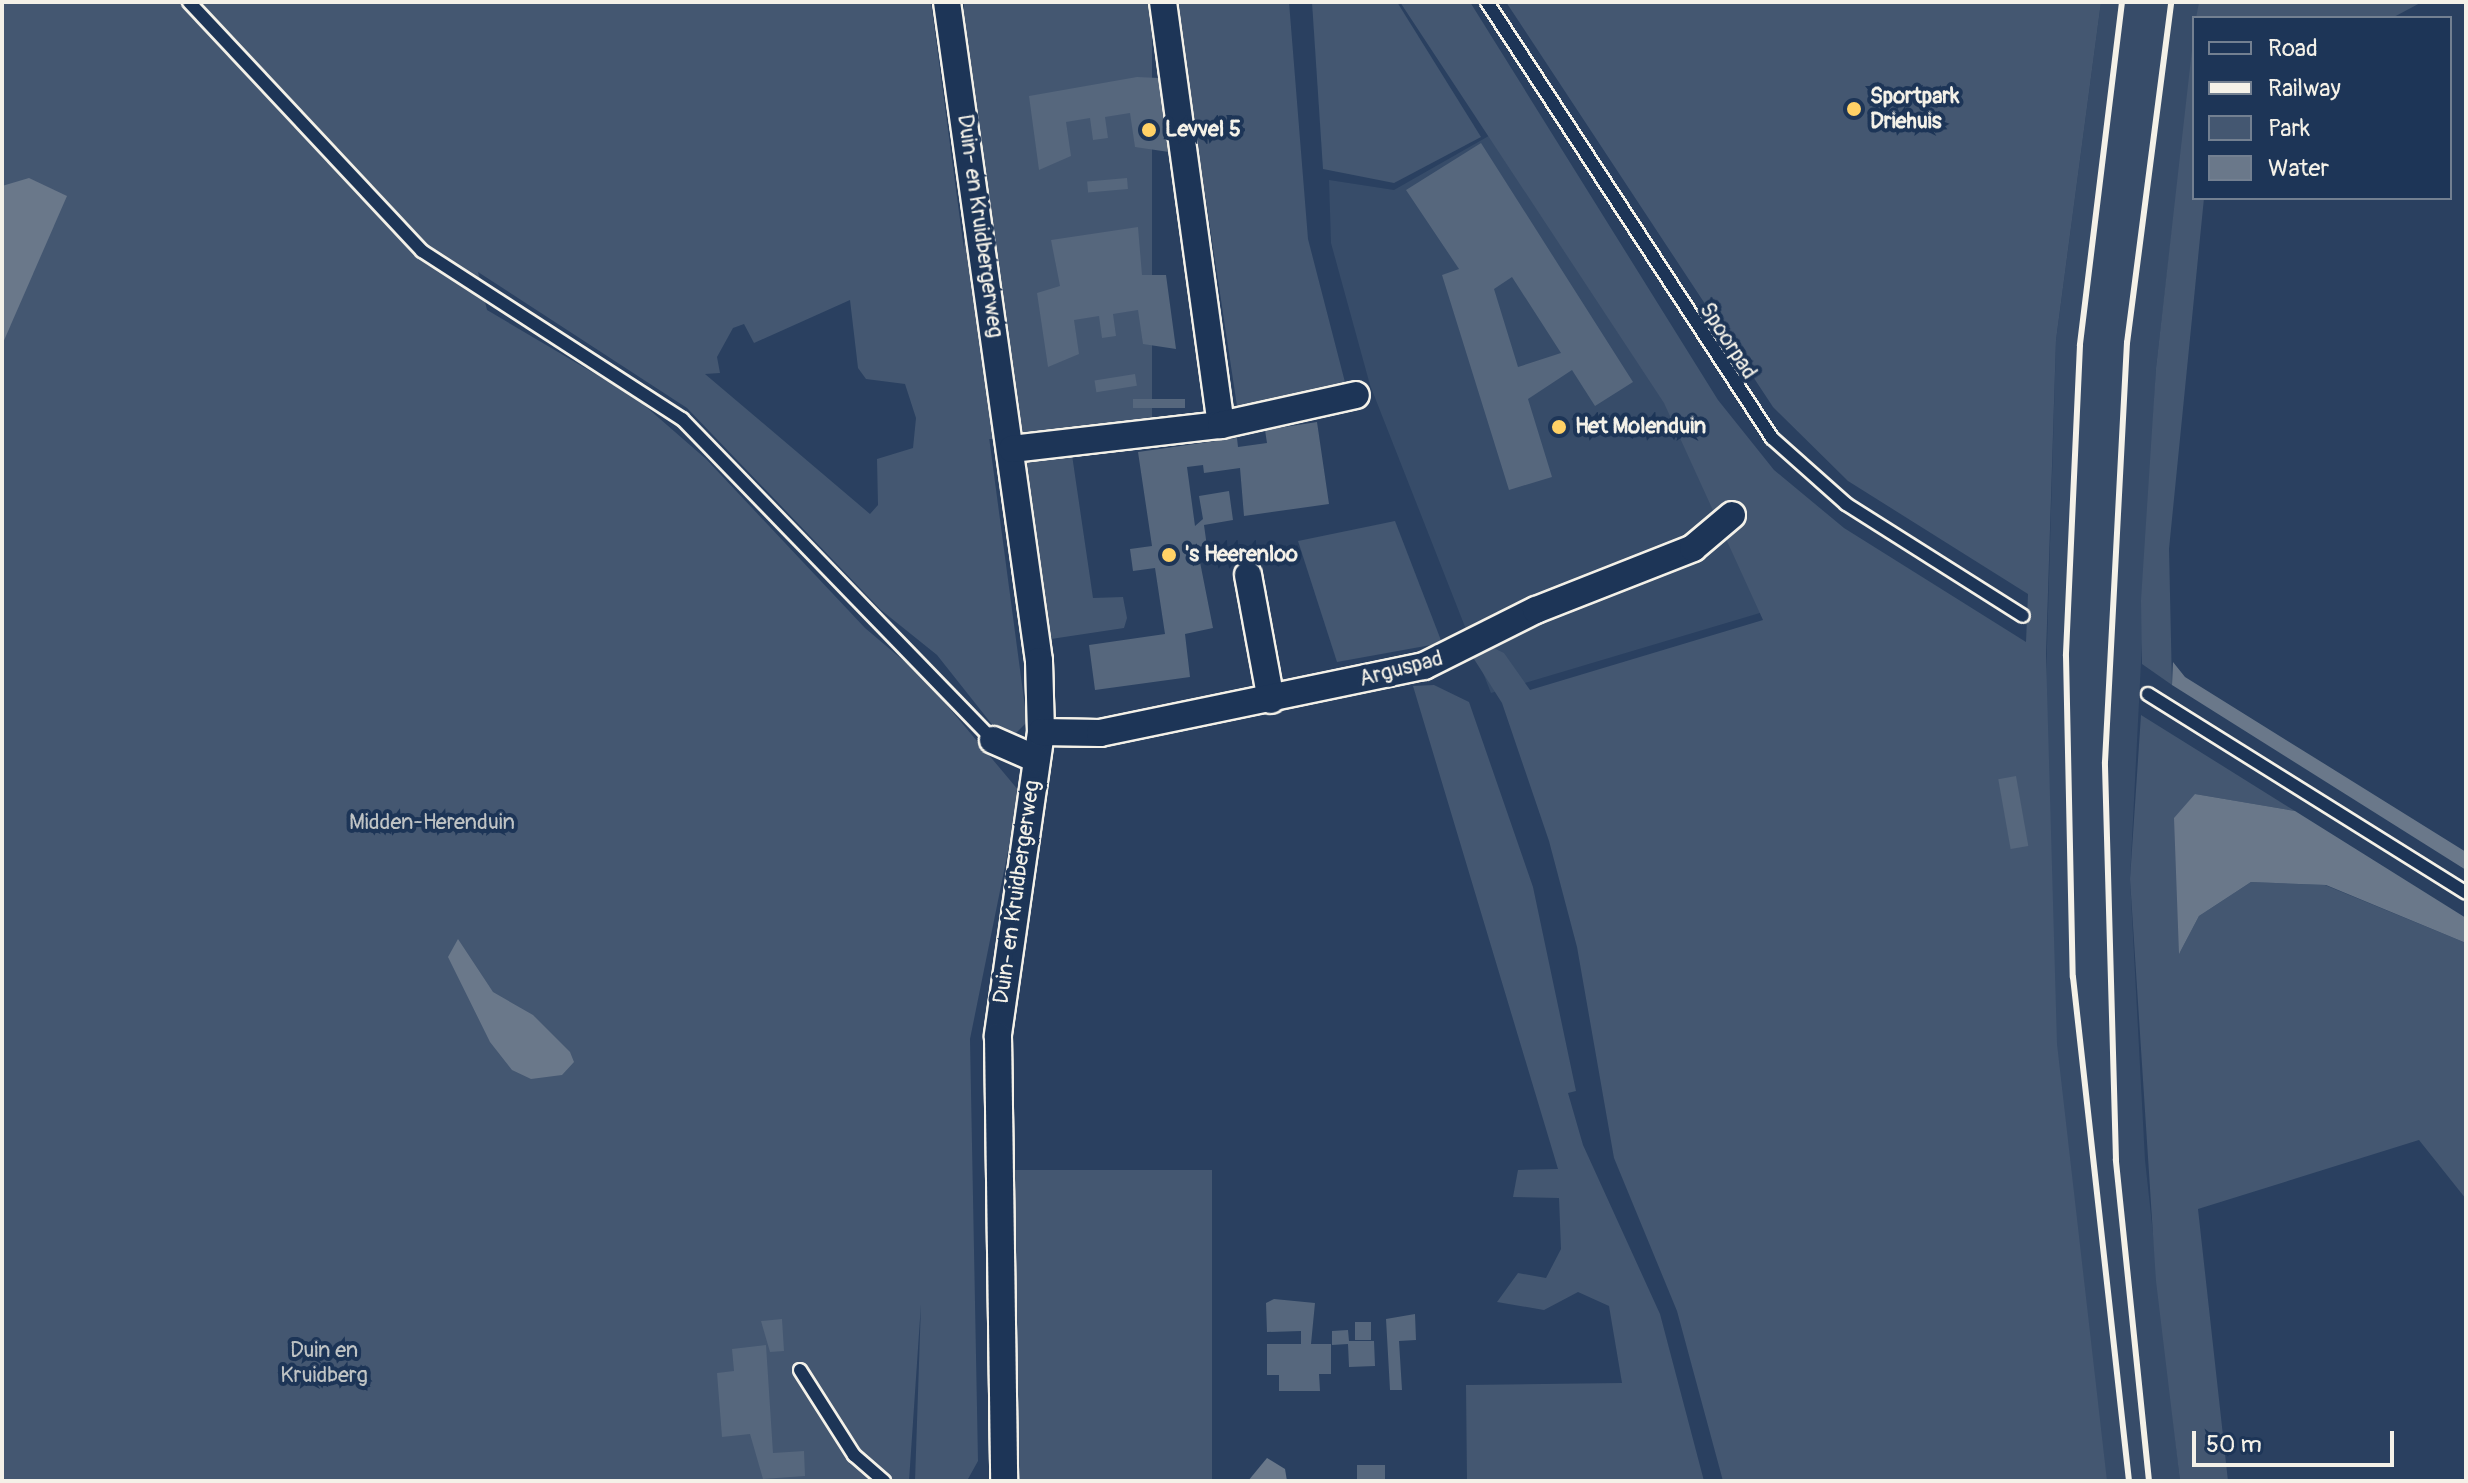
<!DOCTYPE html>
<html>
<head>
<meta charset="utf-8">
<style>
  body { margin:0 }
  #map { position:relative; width:2468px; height:1483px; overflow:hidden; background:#2a4060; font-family:Pangolin,sans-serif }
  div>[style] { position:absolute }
  .built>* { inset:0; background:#374c69 }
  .green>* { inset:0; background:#445771; transform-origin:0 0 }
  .water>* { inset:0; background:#6a788a }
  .building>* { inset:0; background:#56677d; transform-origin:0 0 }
  .roads { filter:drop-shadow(2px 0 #f4f1e8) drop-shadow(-2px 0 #f4f1e8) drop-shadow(0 2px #f4f1e8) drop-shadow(0 -2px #f4f1e8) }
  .service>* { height:12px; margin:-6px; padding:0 6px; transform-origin:6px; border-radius:6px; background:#1d3557 }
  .minor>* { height:26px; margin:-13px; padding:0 13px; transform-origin:13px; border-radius:13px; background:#1d3557 }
  .rail>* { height:6px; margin:-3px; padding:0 3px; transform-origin:3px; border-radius:3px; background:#f4f1e8 }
  .dots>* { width:22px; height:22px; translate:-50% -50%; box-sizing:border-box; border:4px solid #1d3557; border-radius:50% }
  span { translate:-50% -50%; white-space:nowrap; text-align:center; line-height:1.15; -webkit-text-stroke:8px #1d3557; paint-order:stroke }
  .poi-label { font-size:22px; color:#f4f1e8; font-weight:700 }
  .left { translate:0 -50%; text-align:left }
  .street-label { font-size:22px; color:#f4f1e8 }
  .park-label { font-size:22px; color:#bfc3c4 }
  .frame { position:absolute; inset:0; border:4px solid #f4f1e8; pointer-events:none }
  .legend { position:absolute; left:2192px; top:16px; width:260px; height:184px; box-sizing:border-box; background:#1d3557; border:2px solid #738091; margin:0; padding:10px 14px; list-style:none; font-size:24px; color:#f4f1e8 }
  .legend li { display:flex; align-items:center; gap:16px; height:40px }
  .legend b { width:40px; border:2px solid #738091 }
  .scale { position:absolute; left:2192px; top:1431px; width:202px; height:36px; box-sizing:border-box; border:4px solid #f4f1e8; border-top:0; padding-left:10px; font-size:24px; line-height:28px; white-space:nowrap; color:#f4f1e8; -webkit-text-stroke:6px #1d3557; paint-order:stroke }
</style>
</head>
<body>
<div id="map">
  <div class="built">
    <i style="clip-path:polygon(2101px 2px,2199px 2px,2156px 368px,2130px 879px,2145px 1160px,2180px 1481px,2067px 1481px,2010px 1196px,2046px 680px,2056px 340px)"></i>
    <i style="clip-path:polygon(1529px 113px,1800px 601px,1491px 693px,1370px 385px,1331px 243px,1329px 180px,1394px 190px)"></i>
  </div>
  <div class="green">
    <i style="clip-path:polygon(evenodd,2px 2px,931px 2px,1027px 722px,1016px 733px,998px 732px,937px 655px,881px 610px,687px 408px,478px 272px,487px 310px,636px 398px,706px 459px,865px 628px,924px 678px,1020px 792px,970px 1039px,978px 1461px,968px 1479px,915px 1481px,921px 1304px,909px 1481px,2px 1481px,2px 2px,850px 300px,858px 368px,866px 379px,905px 384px,916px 418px,913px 448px,877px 459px,878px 505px,870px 514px,705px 374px,720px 373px,717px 357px,733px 328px,744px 324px,754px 343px,850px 300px)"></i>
    <i style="left:964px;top:2px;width:188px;height:437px"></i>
    <i style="clip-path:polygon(1176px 2px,1289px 2px,1308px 239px,1347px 390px,1237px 406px)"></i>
    <i style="clip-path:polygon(1312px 2px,1397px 2px,1481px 137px,1394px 183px,1323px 169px)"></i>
    <i style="clip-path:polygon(1400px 2px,1470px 2px,1718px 400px,1774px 470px,1844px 528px,2026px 642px,2028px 594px,1848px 481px,1773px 407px,1506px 2px,2101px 2px,2056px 340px,2046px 655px,2057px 1044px,2107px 1481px,1723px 1481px,1677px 1311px,1614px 1158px,1577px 947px,1549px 841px,1502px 703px,1467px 648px,1485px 644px,1504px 653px,1530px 690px,1763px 620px,1664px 403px)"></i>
    <i style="clip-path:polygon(2199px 2px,2422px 2px,2392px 18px,2196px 18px)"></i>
    <i style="clip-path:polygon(2194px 32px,2194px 198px,2204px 198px,2169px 549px,2172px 685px,2142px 664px,2141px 600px,2156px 368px)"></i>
    <i style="clip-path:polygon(1072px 455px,1093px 598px,1123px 597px,1127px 618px,1124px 628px,1051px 639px,1026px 461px)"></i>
    <i style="clip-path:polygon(1395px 521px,1442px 643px,1337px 662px,1298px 541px)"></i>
    <i style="clip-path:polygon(1434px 685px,1469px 702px,1533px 887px,1576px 1091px,1568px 1093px,1583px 1145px,1660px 1314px,1704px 1481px,1467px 1481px,1466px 1385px,1622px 1383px,1609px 1306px,1578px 1292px,1544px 1310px,1497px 1302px,1518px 1273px,1546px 1278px,1561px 1249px,1559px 1198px,1513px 1197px,1518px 1170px,1558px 1169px,1413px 686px)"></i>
    <i style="clip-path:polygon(2141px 715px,2295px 811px,2195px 794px,2180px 952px,2199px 916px,2251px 882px,2325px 885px,2466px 943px,2466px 1199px,2419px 1140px,2198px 1209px,2228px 1481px,2180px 1481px,2156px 1281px,2130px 879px)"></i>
    <i style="left:1003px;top:1170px;width:209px;height:311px"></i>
  </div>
  <div class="water">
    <i style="clip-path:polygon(29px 178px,67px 196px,2px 345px,2px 186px)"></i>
    <i style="clip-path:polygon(2173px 662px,2185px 677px,2466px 852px,2466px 870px,2172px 685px)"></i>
    <i style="clip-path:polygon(2195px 794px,2295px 811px,2466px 918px,2466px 943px,2326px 885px,2251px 882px,2199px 916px,2179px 954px,2174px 818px)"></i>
    <i style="clip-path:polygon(458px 939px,493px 992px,533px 1015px,570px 1052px,574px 1062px,562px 1075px,531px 1079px,512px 1070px,490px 1042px,448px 957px)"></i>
    <i style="clip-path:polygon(1267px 1458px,1285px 1469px,1287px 1481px,1248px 1481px)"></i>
  </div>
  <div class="building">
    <i style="clip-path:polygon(1137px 77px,1159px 78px,1169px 152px,1135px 147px,1130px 113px,1105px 117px,1108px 138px,1093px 140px,1090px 118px,1066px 122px,1071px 156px,1039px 170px,1029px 96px)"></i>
    <i style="clip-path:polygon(evenodd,1481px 143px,1633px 382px,1595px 406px,1572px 370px,1528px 399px,1552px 477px,1509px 490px,1442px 275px,1459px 269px,1406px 190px,1481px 143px,1512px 277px,1561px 353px,1518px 367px,1494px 289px,1512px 277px)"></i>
    <i style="left:1127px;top:178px;width:11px;height:40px;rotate:85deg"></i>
    <i style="clip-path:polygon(1138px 227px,1142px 275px,1166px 275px,1176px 349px,1143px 344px,1138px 310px,1113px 314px,1116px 336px,1102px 338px,1099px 316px,1074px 320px,1079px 354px,1048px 367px,1037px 293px,1060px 286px,1051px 240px)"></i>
    <i style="left:1135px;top:374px;width:12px;height:41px;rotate:81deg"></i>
    <i style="left:1185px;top:399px;width:9px;height:52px;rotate:90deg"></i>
    <i style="clip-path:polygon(1317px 422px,1329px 504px,1244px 516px,1240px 468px,1204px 473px,1203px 465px,1187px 467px,1195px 526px,1203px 519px,1199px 496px,1229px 491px,1233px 520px,1204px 525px,1209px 561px,1200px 562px,1213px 628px,1185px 634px,1190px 677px,1095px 690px,1089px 645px,1165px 634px,1155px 568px,1133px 571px,1130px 549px,1152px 546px,1138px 452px,1237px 438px,1238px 447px,1267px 443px,1265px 430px)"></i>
    <i style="left:2016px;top:776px;width:71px;height:18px;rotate:80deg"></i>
    <i style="clip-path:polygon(1274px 1299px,1315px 1303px,1311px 1344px,1331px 1344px,1331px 1374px,1319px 1374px,1320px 1391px,1279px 1391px,1279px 1375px,1267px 1375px,1267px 1344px,1301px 1344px,1301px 1331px,1267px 1332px,1266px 1303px)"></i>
    <i style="clip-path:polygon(1415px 1314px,1416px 1340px,1399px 1341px,1402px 1390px,1390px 1390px,1386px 1319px)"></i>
    <i style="clip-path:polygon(782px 1319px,784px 1351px,770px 1352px,761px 1321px)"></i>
    <i style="left:1355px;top:1322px;width:16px;height:18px"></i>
    <i style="clip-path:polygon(1348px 1330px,1349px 1341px,1374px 1341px,1375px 1366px,1349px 1367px,1348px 1344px,1332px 1345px,1332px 1331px)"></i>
    <i style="clip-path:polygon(766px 1345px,773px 1453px,804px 1451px,805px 1476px,763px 1479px,750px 1434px,722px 1437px,717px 1373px,734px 1371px,732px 1349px)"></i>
    <i style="left:1357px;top:1465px;width:28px;height:16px"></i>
  </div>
  <div class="roads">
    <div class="service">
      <i style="left:189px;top:2px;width:341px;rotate:46.9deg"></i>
      <i style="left:422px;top:251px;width:310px;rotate:32.9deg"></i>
      <i style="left:682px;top:419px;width:447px;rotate:45.9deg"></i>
      <i style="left:1487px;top:2px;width:521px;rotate:56.83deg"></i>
      <i style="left:1772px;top:438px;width:99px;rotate:41.7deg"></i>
      <i style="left:1846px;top:504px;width:209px;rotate:32.3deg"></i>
      <i style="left:2148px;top:694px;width:375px;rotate:32deg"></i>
      <i style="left:800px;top:1370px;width:101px;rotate:57.6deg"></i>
      <i style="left:854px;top:1455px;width:40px;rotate:41deg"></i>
    </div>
    <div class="minor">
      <i style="left:947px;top:2px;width:665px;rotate:82.05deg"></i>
      <i style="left:1039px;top:661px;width:71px;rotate:88.4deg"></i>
      <i style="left:1041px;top:732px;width:307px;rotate:98.1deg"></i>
      <i style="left:998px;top:1036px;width:445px;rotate:89.2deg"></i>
      <i style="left:1163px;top:2px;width:427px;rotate:82.2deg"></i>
      <i style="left:1012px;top:449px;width:210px;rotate:-6.6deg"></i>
      <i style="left:1221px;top:425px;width:138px;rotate:-12.5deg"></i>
      <i style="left:1248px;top:575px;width:127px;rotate:79.6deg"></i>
      <i style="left:1041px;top:732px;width:59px;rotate:1deg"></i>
      <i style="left:1100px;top:733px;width:331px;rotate:-11.7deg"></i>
      <i style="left:1424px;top:666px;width:125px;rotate:-26.6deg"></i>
      <i style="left:1536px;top:610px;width:169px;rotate:-21.5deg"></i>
      <i style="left:1693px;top:548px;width:51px;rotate:-40.2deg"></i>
      <i style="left:993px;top:740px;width:47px;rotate:23.8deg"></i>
    </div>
  </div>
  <div class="rail">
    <i style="left:2122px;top:2px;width:346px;rotate:97deg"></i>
    <i style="left:2080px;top:345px;width:311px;rotate:92.6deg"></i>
    <i style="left:2066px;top:656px;width:321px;rotate:88.8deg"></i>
    <i style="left:2073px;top:977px;width:507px;rotate:83.66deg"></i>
    <i style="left:2149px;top:1481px;width:323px;rotate:-95.9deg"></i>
    <i style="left:2116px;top:1160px;width:398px;rotate:-91.6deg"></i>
    <i style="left:2105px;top:762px;width:420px;rotate:-87deg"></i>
    <i style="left:2127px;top:343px;width:344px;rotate:-82.6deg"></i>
  </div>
  <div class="dots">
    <i style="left:1854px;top:109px;background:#ffd166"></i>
    <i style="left:1149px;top:130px;background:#ffd166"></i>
    <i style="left:1559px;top:427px;background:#ffd166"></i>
    <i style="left:1169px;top:555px;background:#ffd166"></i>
  </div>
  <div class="poi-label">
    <span class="left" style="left:1870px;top:109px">Sportpark<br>Driehuis</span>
    <span class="left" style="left:1165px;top:130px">Levvel 5</span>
    <span class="left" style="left:1575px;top:427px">Het Molenduin</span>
    <span class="left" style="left:1185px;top:555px">'s Heerenloo</span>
  </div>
  <div class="street-label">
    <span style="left:980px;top:226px;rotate:82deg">Duin- en Kruidbergerweg</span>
    <span style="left:1728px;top:341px;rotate:57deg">Spoorpad</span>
    <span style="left:1401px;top:669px;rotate:-15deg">Arguspad</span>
    <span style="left:1017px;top:892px;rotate:-82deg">Duin- en Kruidbergerweg</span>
  </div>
  <div class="park-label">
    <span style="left:432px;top:823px">Midden-Herenduin</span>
    <span style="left:324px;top:1363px">Duin en<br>Kruidberg</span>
  </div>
  <div class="frame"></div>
  <ul class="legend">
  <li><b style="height:10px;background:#1d3557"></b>Road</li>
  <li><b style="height:10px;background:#f4f1e8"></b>Railway</li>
  <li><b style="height:22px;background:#445771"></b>Park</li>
  <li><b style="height:22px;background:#6a788a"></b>Water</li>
  </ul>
  <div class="scale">50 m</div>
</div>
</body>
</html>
